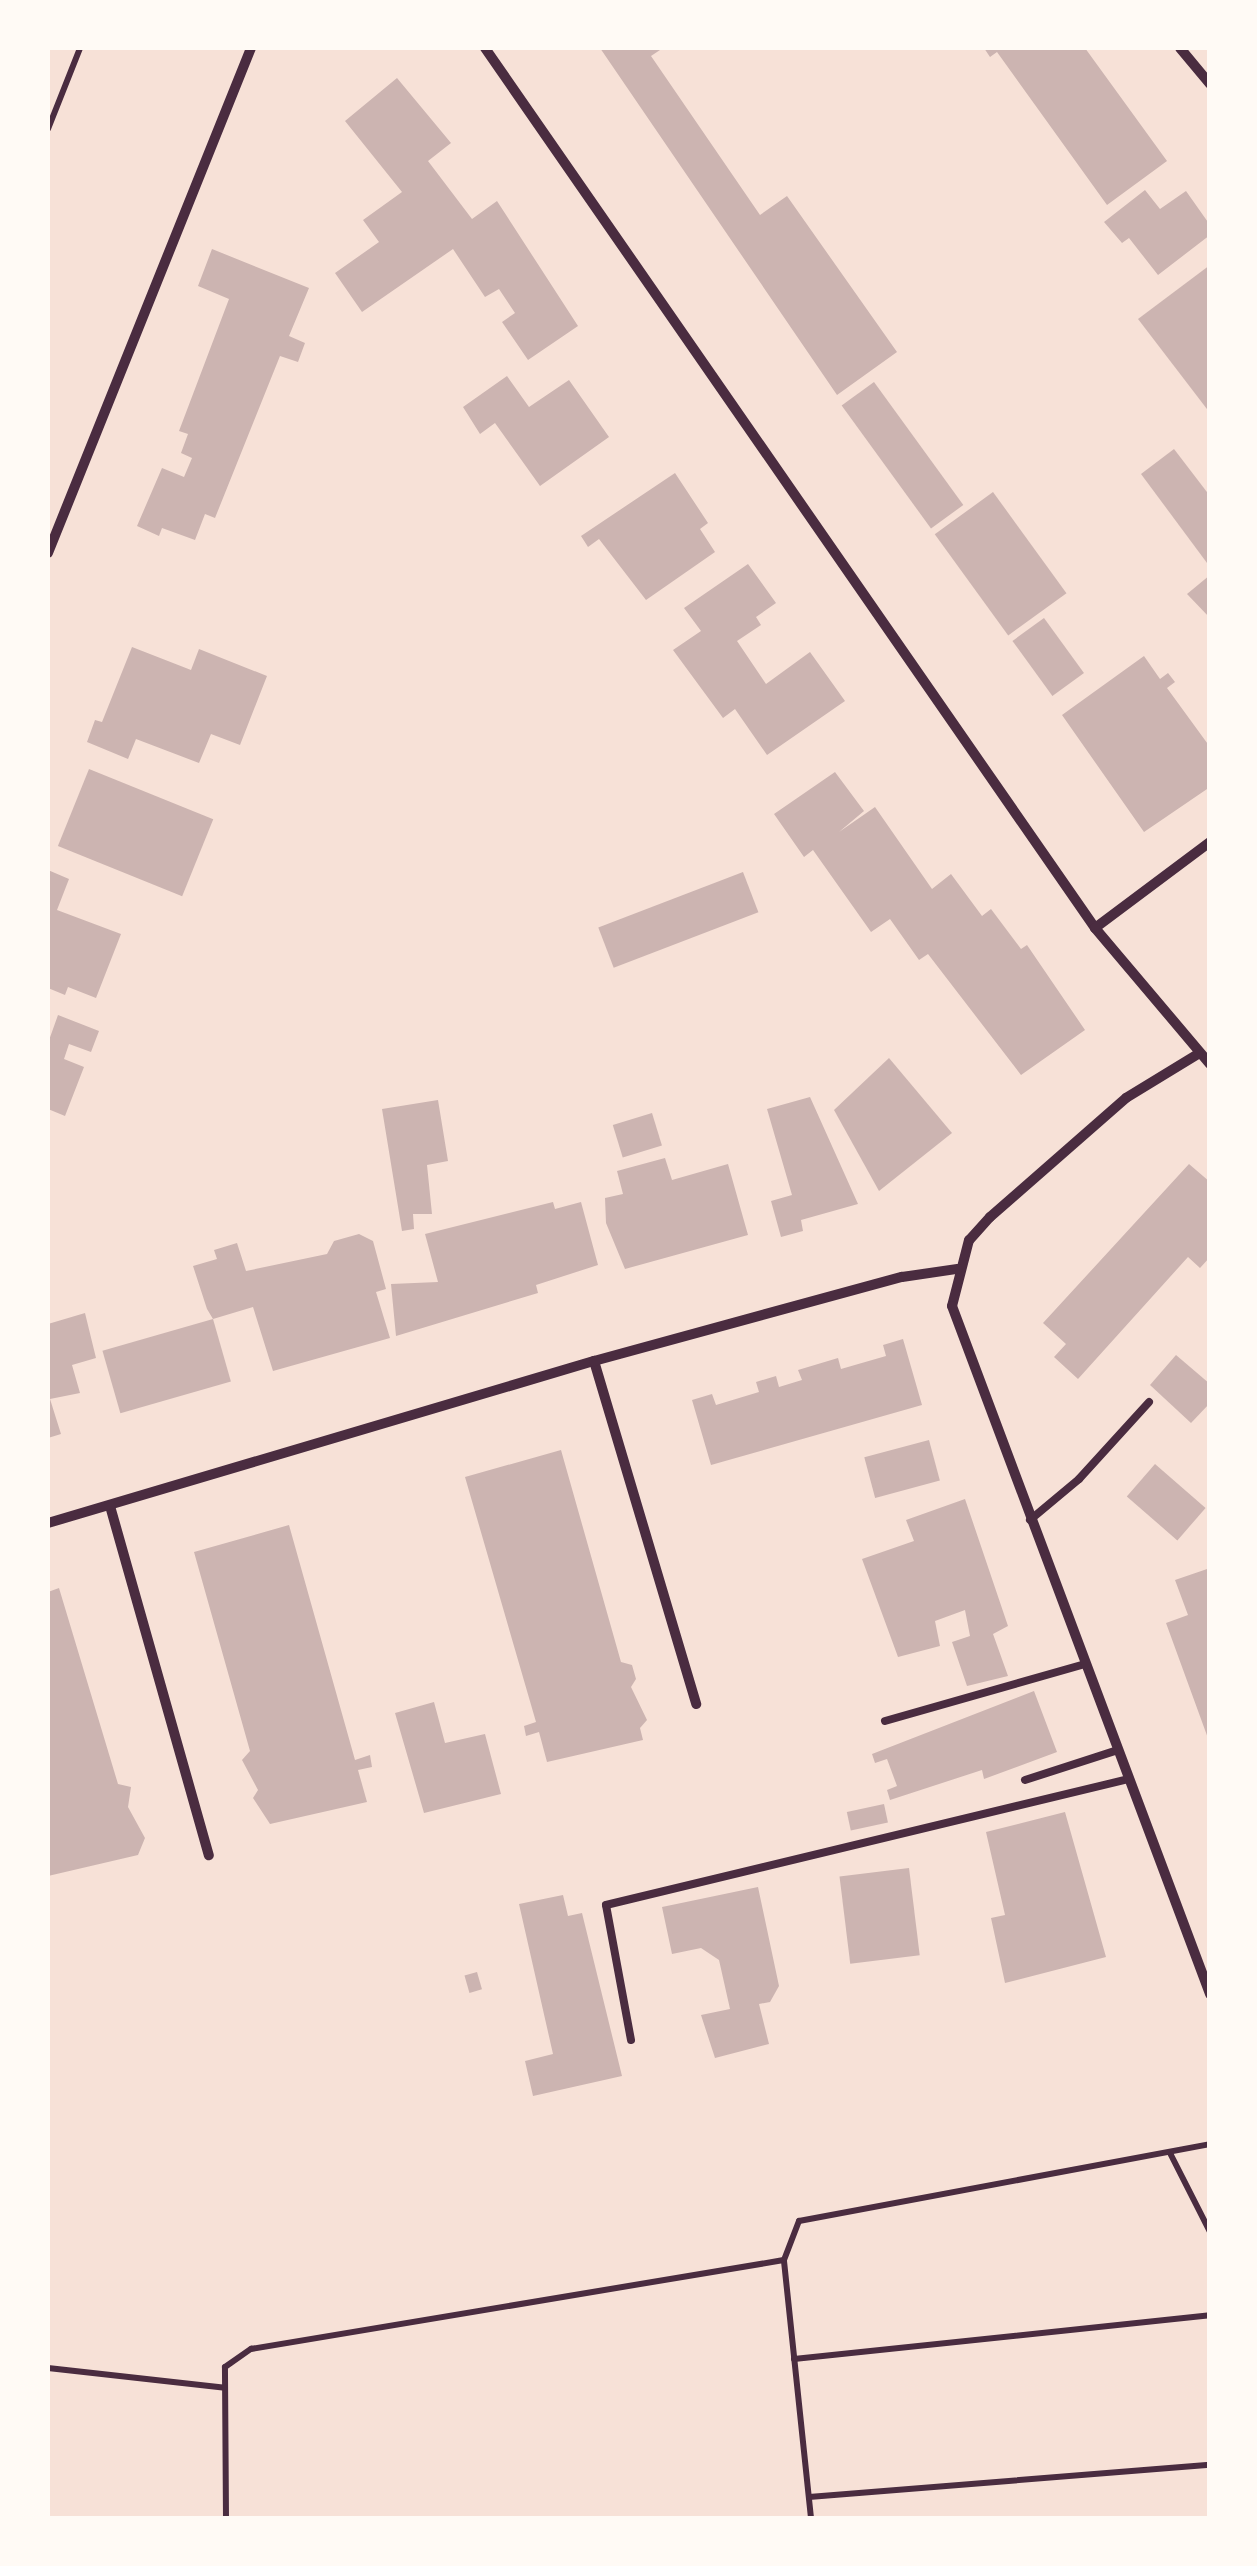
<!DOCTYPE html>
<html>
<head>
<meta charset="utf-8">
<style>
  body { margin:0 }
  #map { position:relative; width:1257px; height:2566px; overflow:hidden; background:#f7e1d7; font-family:"Sofia Sans Condensed",sans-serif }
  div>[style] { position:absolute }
  .building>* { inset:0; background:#ccb4b1; transform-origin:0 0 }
  .path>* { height:6px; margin:-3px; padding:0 3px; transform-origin:3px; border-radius:3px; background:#4a2c40 }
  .service>* { height:8px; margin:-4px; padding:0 4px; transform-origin:4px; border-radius:4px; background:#4a2c40 }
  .minor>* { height:10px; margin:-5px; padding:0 5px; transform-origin:5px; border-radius:5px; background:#4a2c40 }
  span { translate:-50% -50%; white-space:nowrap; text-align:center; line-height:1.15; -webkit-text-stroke:10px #fffaf5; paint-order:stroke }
  .frame { position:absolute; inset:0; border:50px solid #fffaf5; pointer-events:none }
</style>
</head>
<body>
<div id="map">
  <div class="building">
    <i style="clip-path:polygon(600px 48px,663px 48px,651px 56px,760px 215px,787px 196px,897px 352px,837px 395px)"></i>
    <i style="clip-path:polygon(984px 48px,1085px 48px,1167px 161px,1107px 205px,997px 52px,990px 57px)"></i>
    <i style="clip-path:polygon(397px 78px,451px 143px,428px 161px,472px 219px,497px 201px,578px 326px,528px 360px,502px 322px,515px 313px,499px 289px,485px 297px,453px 249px,362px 312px,335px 273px,379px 242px,363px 220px,402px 192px,345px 121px)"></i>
    <i style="clip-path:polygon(1145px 190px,1160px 209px,1186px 191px,1210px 225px,1210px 235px,1158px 275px,1129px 238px,1122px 243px,1104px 222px)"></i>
    <i style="clip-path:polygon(212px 249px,309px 288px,289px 336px,305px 343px,298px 362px,280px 356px,215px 518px,205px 514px,195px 540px,162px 528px,159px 536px,137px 526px,162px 468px,184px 477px,192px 458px,181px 453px,188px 434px,179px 431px,229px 299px,198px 286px)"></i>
    <i style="clip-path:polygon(1210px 265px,1210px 413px,1138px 319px)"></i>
    <i style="clip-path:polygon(507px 376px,529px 407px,569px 380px,609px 437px,540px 486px,495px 423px,480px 434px,463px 407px)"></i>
    <i style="left:874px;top:382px;width:152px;height:40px;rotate:54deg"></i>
    <i style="clip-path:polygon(1174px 449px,1210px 496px,1210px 567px,1141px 474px)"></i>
    <i style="clip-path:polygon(675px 473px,708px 523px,700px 529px,715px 552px,646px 600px,599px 539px,588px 547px,581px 536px)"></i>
    <i style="left:993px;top:492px;width:125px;height:72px;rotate:54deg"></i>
    <i style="clip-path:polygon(748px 564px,776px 603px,756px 617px,761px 625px,737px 641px,766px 684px,810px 652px,845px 701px,767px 755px,735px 709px,723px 718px,673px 650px,701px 631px,684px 608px)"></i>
    <i style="clip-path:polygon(1210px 575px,1210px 618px,1187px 594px)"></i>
    <i style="left:1044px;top:618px;width:68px;height:39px;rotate:54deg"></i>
    <i style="clip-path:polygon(132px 647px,191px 670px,199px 649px,267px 676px,240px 745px,211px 734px,199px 763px,136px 739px,128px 759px,87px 742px,95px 720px,102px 722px)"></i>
    <i style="clip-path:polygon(1144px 656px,1160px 679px,1168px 673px,1175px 682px,1167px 688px,1210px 747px,1210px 787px,1144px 832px,1062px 715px)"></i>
    <i style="left:89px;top:769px;width:134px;height:83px;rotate:22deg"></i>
    <i style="clip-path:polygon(835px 772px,864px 811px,839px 832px,875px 807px,932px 889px,951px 874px,982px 916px,991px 909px,1021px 949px,1027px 945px,1085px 1030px,1021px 1075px,928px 954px,919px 960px,890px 919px,871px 932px,813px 850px,804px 857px,774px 814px)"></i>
    <i style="clip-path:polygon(48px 870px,69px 879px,57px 910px,121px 934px,96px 998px,68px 987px,65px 995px,48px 988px)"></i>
    <i style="left:743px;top:872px;width:43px;height:155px;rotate:69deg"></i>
    <i style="clip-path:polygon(58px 1015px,99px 1031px,91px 1052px,69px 1044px,64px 1059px,84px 1067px,65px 1116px,48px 1109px,48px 1043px)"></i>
    <i style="clip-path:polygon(889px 1058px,952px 1133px,879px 1191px,834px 1110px)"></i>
    <i style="clip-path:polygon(810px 1097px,858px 1204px,801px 1220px,803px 1231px,781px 1237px,771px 1201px,792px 1195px,767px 1109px)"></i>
    <i style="clip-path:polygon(438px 1100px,448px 1161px,427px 1165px,432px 1214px,413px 1214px,414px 1229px,402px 1231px,382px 1109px)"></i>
    <i style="left:652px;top:1113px;width:34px;height:41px;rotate:73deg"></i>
    <i style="clip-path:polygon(665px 1158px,672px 1180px,728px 1164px,748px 1235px,625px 1269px,606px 1223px,605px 1198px,623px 1194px,617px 1171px)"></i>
    <i style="clip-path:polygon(1189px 1164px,1210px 1182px,1210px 1257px,1200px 1268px,1188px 1257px,1078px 1379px,1054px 1357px,1066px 1344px,1043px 1323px)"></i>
    <i style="clip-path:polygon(553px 1202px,555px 1209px,581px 1202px,598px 1265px,536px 1285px,538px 1293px,396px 1336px,391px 1284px,438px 1282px,425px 1234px)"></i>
    <i style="clip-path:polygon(359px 1234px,373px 1241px,386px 1289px,376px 1292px,390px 1338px,273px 1371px,253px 1307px,213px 1319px,207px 1309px,193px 1266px,217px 1259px,214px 1250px,237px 1243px,246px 1271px,327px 1254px,334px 1241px)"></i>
    <i style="clip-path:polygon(85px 1313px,96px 1358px,72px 1365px,80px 1393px,50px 1399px,61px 1434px,48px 1438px,48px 1324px)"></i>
    <i style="left:213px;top:1319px;width:65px;height:115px;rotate:74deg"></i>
    <i style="clip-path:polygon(903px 1339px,922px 1405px,711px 1465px,692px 1400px,712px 1394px,716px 1405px,759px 1392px,756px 1382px,776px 1376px,779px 1387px,802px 1380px,798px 1370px,838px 1358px,841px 1369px,886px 1356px,883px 1345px)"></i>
    <i style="clip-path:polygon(1176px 1355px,1210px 1384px,1210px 1403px,1191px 1423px,1150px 1385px)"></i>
    <i style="left:929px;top:1440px;width:42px;height:67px;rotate:75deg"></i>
    <i style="clip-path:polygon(561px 1450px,621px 1662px,632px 1665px,636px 1679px,631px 1687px,647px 1720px,640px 1728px,643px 1740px,547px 1762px,539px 1732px,526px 1736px,524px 1726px,536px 1722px,465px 1477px)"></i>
    <i style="left:1155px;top:1464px;width:67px;height:43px;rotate:41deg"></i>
    <i style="clip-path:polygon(965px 1499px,1008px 1626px,993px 1634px,1008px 1676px,967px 1686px,952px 1642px,970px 1636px,965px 1610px,935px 1621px,940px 1646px,898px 1657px,862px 1559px,914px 1541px,906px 1520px)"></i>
    <i style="clip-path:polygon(289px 1525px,355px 1760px,370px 1755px,372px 1767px,358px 1770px,367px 1802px,270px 1824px,253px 1798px,258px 1790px,242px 1760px,250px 1751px,194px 1552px)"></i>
    <i style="clip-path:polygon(1210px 1568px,1210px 1741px,1209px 1741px,1166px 1623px,1188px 1615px,1175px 1580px)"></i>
    <i style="clip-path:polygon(59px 1588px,118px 1784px,131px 1787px,128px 1807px,145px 1838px,138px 1855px,48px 1876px,48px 1592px)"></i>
    <i style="clip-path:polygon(1034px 1691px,1057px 1752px,984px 1779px,982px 1770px,890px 1800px,887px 1790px,897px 1786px,887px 1759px,875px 1763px,872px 1754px)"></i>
    <i style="clip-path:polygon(434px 1702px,445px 1743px,485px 1734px,501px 1794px,424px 1813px,395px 1713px)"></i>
    <i style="left:884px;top:1804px;width:19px;height:38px;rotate:78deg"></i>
    <i style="clip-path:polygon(1065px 1812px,1106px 1957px,1005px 1983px,991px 1918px,1005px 1915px,986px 1832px)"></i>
    <i style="left:909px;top:1868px;width:88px;height:70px;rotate:83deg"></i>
    <i style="clip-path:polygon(758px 1887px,779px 1986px,770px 2002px,759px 2004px,769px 2044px,715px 2058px,701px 2015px,730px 2009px,719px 1960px,701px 1948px,672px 1954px,662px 1907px)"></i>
    <i style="clip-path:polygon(563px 1895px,568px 1916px,582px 1913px,622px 2076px,533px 2096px,525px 2061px,553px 2054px,519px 1904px)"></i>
    <i style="left:477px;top:1972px;width:18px;height:13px;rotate:74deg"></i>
  </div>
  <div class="path">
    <i style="left:48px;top:129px;width:87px;rotate:-68.4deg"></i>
    <i style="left:1170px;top:2153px;width:89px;rotate:63.1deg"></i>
    <i style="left:794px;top:2359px;width:418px;rotate:-6deg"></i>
    <i style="left:48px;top:2368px;width:178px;rotate:6.4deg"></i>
    <i style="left:809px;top:2497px;width:402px;rotate:-4.6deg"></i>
    <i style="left:226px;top:2518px;width:151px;rotate:-90.4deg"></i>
    <i style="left:225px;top:2367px;width:32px;rotate:-35deg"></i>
    <i style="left:251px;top:2349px;width:540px;rotate:-9.48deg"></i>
    <i style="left:811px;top:2518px;width:259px;rotate:-96deg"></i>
    <i style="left:784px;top:2260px;width:42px;rotate:-69deg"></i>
    <i style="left:799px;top:2221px;width:418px;rotate:-10.6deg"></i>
  </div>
  <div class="service">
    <i style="left:1030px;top:1520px;width:64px;rotate:-39.9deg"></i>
    <i style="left:1079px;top:1479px;width:104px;rotate:-47.7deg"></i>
    <i style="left:885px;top:1721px;width:208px;rotate:-15.9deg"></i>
    <i style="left:1025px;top:1780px;width:98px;rotate:-17.9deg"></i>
    <i style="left:631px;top:2040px;width:137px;rotate:-100.5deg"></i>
    <i style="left:606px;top:1905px;width:538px;rotate:-13.55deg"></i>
  </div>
  <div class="minor">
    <i style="left:485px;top:48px;width:1071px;rotate:55.27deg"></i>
    <i style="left:1095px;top:928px;width:178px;rotate:49.8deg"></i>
    <i style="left:1180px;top:48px;width:47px;rotate:50.2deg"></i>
    <i style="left:48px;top:553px;width:544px;rotate:-68.1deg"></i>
    <i style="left:1095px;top:928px;width:144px;rotate:-36.8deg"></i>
    <i style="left:1198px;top:1054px;width:84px;rotate:148.6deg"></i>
    <i style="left:1126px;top:1098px;width:181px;rotate:138.8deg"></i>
    <i style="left:990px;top:1217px;width:31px;rotate:132deg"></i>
    <i style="left:969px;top:1240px;width:68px;rotate:104.4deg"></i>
    <i style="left:952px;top:1306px;width:735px;rotate:69.44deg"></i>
    <i style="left:594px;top:1361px;width:358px;rotate:73.4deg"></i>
    <i style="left:110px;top:1506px;width:363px;rotate:74.2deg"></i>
    <i style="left:48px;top:1523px;width:570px;rotate:-16.53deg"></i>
    <i style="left:594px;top:1361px;width:319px;rotate:-15.3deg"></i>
    <i style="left:902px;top:1277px;width:56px;rotate:-8.3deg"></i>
  </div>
  <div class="frame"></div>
</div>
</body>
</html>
